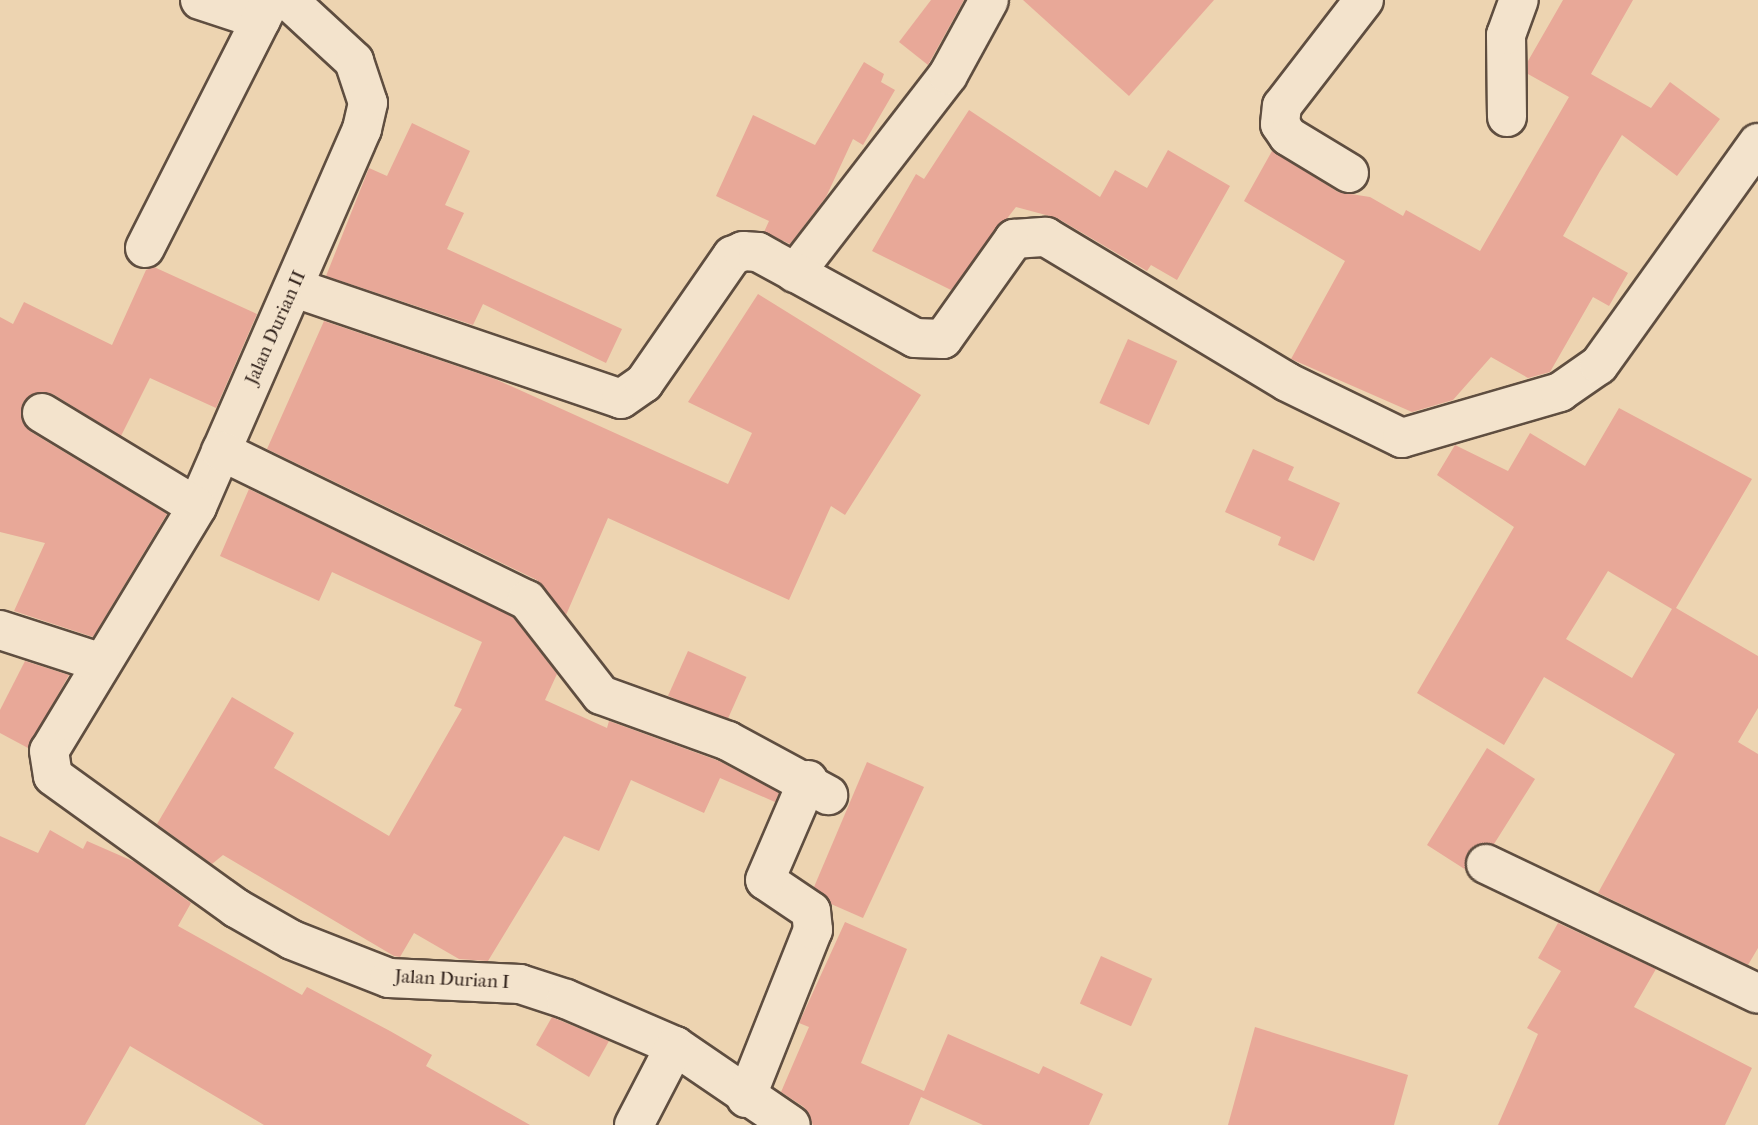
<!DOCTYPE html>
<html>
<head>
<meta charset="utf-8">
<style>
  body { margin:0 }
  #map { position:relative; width:1758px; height:1125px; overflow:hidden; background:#edd4b1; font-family:"IM FELL French Canon",serif }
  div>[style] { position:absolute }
  .building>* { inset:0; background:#e8a898; transform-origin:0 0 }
  .roads { filter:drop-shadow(2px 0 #5f4e40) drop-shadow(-2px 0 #5f4e40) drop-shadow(0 2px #5f4e40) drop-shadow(0 -2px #5f4e40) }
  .minor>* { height:38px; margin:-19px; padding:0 19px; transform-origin:19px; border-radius:19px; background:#f3e3cc }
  span { translate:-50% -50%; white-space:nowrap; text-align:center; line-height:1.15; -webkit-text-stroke:5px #f3e3cc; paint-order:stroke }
  .street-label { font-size:19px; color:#30211a }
</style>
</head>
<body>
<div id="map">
  <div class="building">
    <i style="clip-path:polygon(931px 0,964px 0,928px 65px,899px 42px)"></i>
    <i style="clip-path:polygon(1023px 0,1214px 0,1129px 96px)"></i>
    <i style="clip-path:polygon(1563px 0,1633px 0,1591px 74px,1651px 108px,1670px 82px,1720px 119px,1677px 176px,1622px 135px,1600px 171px,1563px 236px,1628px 273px,1609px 306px,1593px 297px,1550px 372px,1528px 378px,1491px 357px,1453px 400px,1412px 412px,1291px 359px,1345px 261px,1244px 201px,1272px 151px,1338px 192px,1370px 197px,1403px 216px,1406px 210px,1480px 251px,1569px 97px,1528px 74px,1528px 61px)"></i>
    <i style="clip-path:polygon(864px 62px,884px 74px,881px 82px,895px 90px,863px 145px,853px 139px,826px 197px,790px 244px,764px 232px,769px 221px,716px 196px,753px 115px,815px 145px)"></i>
    <i style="clip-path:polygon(969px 110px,1100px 197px,1115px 170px,1147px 188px,1168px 150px,1230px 186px,1177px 280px,1151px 265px,1147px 271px,1057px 218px,1016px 207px,951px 290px,872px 251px,916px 174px,924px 179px)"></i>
    <i style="clip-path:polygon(412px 123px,470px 151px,445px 205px,464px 213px,447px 249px,622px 329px,606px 363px,483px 304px,473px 325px,326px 276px,369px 168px,387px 176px)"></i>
    <i style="clip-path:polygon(154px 267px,257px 314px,216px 408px,150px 378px,121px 436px,53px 394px,32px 394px,23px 402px,23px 423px,31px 432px,167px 514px,93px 637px,14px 611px,45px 543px,0 532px,0 317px,13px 324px,24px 302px,112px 345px,146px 270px)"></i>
    <i style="clip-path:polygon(758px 294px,921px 395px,845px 515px,831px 506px,789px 600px,608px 518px,566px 615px,537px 580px,267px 449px,324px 321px,495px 379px,728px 484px,752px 433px,688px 402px)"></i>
    <i style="left:1128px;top:339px;width:54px;height:70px;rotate:24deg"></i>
    <i style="clip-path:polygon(evenodd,1619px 408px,1752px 479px,1676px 608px,1758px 656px,1758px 708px,1738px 742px,1758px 754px,1758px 948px,1748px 965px,1598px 893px,1675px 754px,1544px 677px,1504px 745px,1417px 693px,1514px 527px,1437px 475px,1455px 445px,1508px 471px,1530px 433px,1585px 466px,1619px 408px,1608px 571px,1672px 609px,1632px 678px,1566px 639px,1608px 571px)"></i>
    <i style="clip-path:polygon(1253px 449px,1294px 467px,1288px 480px,1340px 503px,1314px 561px,1278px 545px,1281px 537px,1225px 512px)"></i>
    <i style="clip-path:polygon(249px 489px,513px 617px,557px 674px,545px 700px,607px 728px,609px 721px,719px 761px,779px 793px,775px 802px,720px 778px,704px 813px,631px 780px,599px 851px,564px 836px,488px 961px,459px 959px,414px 933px,400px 957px,394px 956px,223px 855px,212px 864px,157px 824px,232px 697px,294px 733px,274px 768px,389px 836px,462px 709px,454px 706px,482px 642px,332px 572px,319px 601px,220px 556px)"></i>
    <i style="left:688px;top:651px;width:64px;height:49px;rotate:24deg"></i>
    <i style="clip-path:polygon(25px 661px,69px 675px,28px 748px,0 733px,0 710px)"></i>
    <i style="clip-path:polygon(1487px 748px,1535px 779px,1494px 844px,1474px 846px,1467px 854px,1466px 870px,1427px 845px)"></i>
    <i style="clip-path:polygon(867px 762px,924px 787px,863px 918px,831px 904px,814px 887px)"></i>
    <i style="clip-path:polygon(50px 830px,83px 849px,87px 841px,135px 862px,191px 903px,178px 926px,302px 995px,307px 987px,390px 1031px,432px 1055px,426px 1066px,530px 1125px,264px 1125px,130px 1046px,85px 1125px,0 1125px,0 836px,38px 853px)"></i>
    <i style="clip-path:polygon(845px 922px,907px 949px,861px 1063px,924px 1091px,948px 1034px,1039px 1074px,1043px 1066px,1103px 1094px,1089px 1125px,983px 1125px,921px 1097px,909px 1125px,813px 1125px,804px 1107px,781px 1092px,809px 1027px,799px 1023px)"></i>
    <i style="clip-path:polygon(1558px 923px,1656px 969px,1634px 1007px,1752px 1068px,1725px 1125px,1498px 1125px,1538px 1034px,1527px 1028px,1561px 971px,1538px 958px)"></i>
    <i style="left:1101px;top:956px;width:56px;height:52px;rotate:24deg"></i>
    <i style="clip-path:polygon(552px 1017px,609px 1041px,589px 1077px,536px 1045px)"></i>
    <i style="clip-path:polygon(1255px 1027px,1408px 1075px,1394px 1125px,1228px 1125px)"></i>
  </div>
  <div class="roads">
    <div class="minor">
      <i style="left:200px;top:0;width:64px;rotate:18.2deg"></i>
      <i style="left:288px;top:0;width:90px;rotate:42.7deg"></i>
      <i style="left:354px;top:61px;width:44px;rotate:71.6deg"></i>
      <i style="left:368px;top:103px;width:27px;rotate:103deg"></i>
      <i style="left:362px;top:129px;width:412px;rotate:113.6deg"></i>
      <i style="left:197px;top:507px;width:285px;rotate:121.2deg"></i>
      <i style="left:49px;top:751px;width:25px;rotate:81deg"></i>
      <i style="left:53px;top:776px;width:226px;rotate:35.8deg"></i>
      <i style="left:236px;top:908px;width:64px;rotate:29.7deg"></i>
      <i style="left:292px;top:940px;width:104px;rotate:21.4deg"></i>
      <i style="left:389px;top:978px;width:131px;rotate:2.6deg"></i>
      <i style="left:520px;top:984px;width:48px;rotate:18.1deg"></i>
      <i style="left:566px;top:999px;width:119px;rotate:23.3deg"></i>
      <i style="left:675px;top:1046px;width:140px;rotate:34.3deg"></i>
      <i style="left:1507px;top:117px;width:82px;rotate:-90.7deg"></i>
      <i style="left:1506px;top:35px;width:37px;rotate:-70deg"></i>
      <i style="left:1349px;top:173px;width:71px;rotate:-148.8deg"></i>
      <i style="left:1288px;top:136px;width:14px;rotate:-124deg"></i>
      <i style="left:1280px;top:124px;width:18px;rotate:-84deg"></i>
      <i style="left:1282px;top:106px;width:134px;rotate:-52.3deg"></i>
      <i style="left:145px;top:248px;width:278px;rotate:-63.1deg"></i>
      <i style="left:795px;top:273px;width:250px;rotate:-52.3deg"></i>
      <i style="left:948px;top:75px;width:85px;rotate:-61.3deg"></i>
      <i style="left:295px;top:288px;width:344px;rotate:18.8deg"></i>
      <i style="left:621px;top:399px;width:28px;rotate:-35deg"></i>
      <i style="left:644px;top:383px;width:155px;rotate:-55.3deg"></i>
      <i style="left:732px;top:256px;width:12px;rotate:-24deg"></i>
      <i style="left:743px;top:251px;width:15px;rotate:4deg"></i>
      <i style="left:758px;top:252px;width:179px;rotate:28.7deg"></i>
      <i style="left:915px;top:338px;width:28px;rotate:2deg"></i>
      <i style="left:943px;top:339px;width:123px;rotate:-54.6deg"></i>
      <i style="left:1014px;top:239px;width:32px;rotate:-4deg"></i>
      <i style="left:1046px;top:237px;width:281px;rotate:31deg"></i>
      <i style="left:1287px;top:382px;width:128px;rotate:26deg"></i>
      <i style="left:1402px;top:438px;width:165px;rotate:-16.2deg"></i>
      <i style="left:1560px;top:392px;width:47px;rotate:-34.7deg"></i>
      <i style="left:1599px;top:365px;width:273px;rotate:-54.4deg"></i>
      <i style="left:42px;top:413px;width:181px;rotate:31.2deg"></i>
      <i style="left:221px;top:451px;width:340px;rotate:26deg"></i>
      <i style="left:527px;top:600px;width:120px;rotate:52.1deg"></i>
      <i style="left:601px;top:695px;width:135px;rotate:19.9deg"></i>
      <i style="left:728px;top:741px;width:114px;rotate:28.4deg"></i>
      <i style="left:0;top:630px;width:107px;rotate:17.9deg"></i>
      <i style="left:1486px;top:864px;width:301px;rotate:25.5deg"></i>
      <i style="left:746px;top:1098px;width:181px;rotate:-68.3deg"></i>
      <i style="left:813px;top:930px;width:19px;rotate:-96deg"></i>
      <i style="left:811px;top:911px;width:55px;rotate:-146deg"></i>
      <i style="left:765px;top:880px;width:109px;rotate:-66.7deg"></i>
      <i style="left:634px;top:1125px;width:89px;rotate:-62.6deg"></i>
    </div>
  </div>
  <div class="street-label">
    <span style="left:276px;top:328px;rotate:-66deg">Jalan Durian II</span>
    <span style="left:452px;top:980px;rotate:3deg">Jalan Durian I</span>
  </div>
</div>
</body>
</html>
